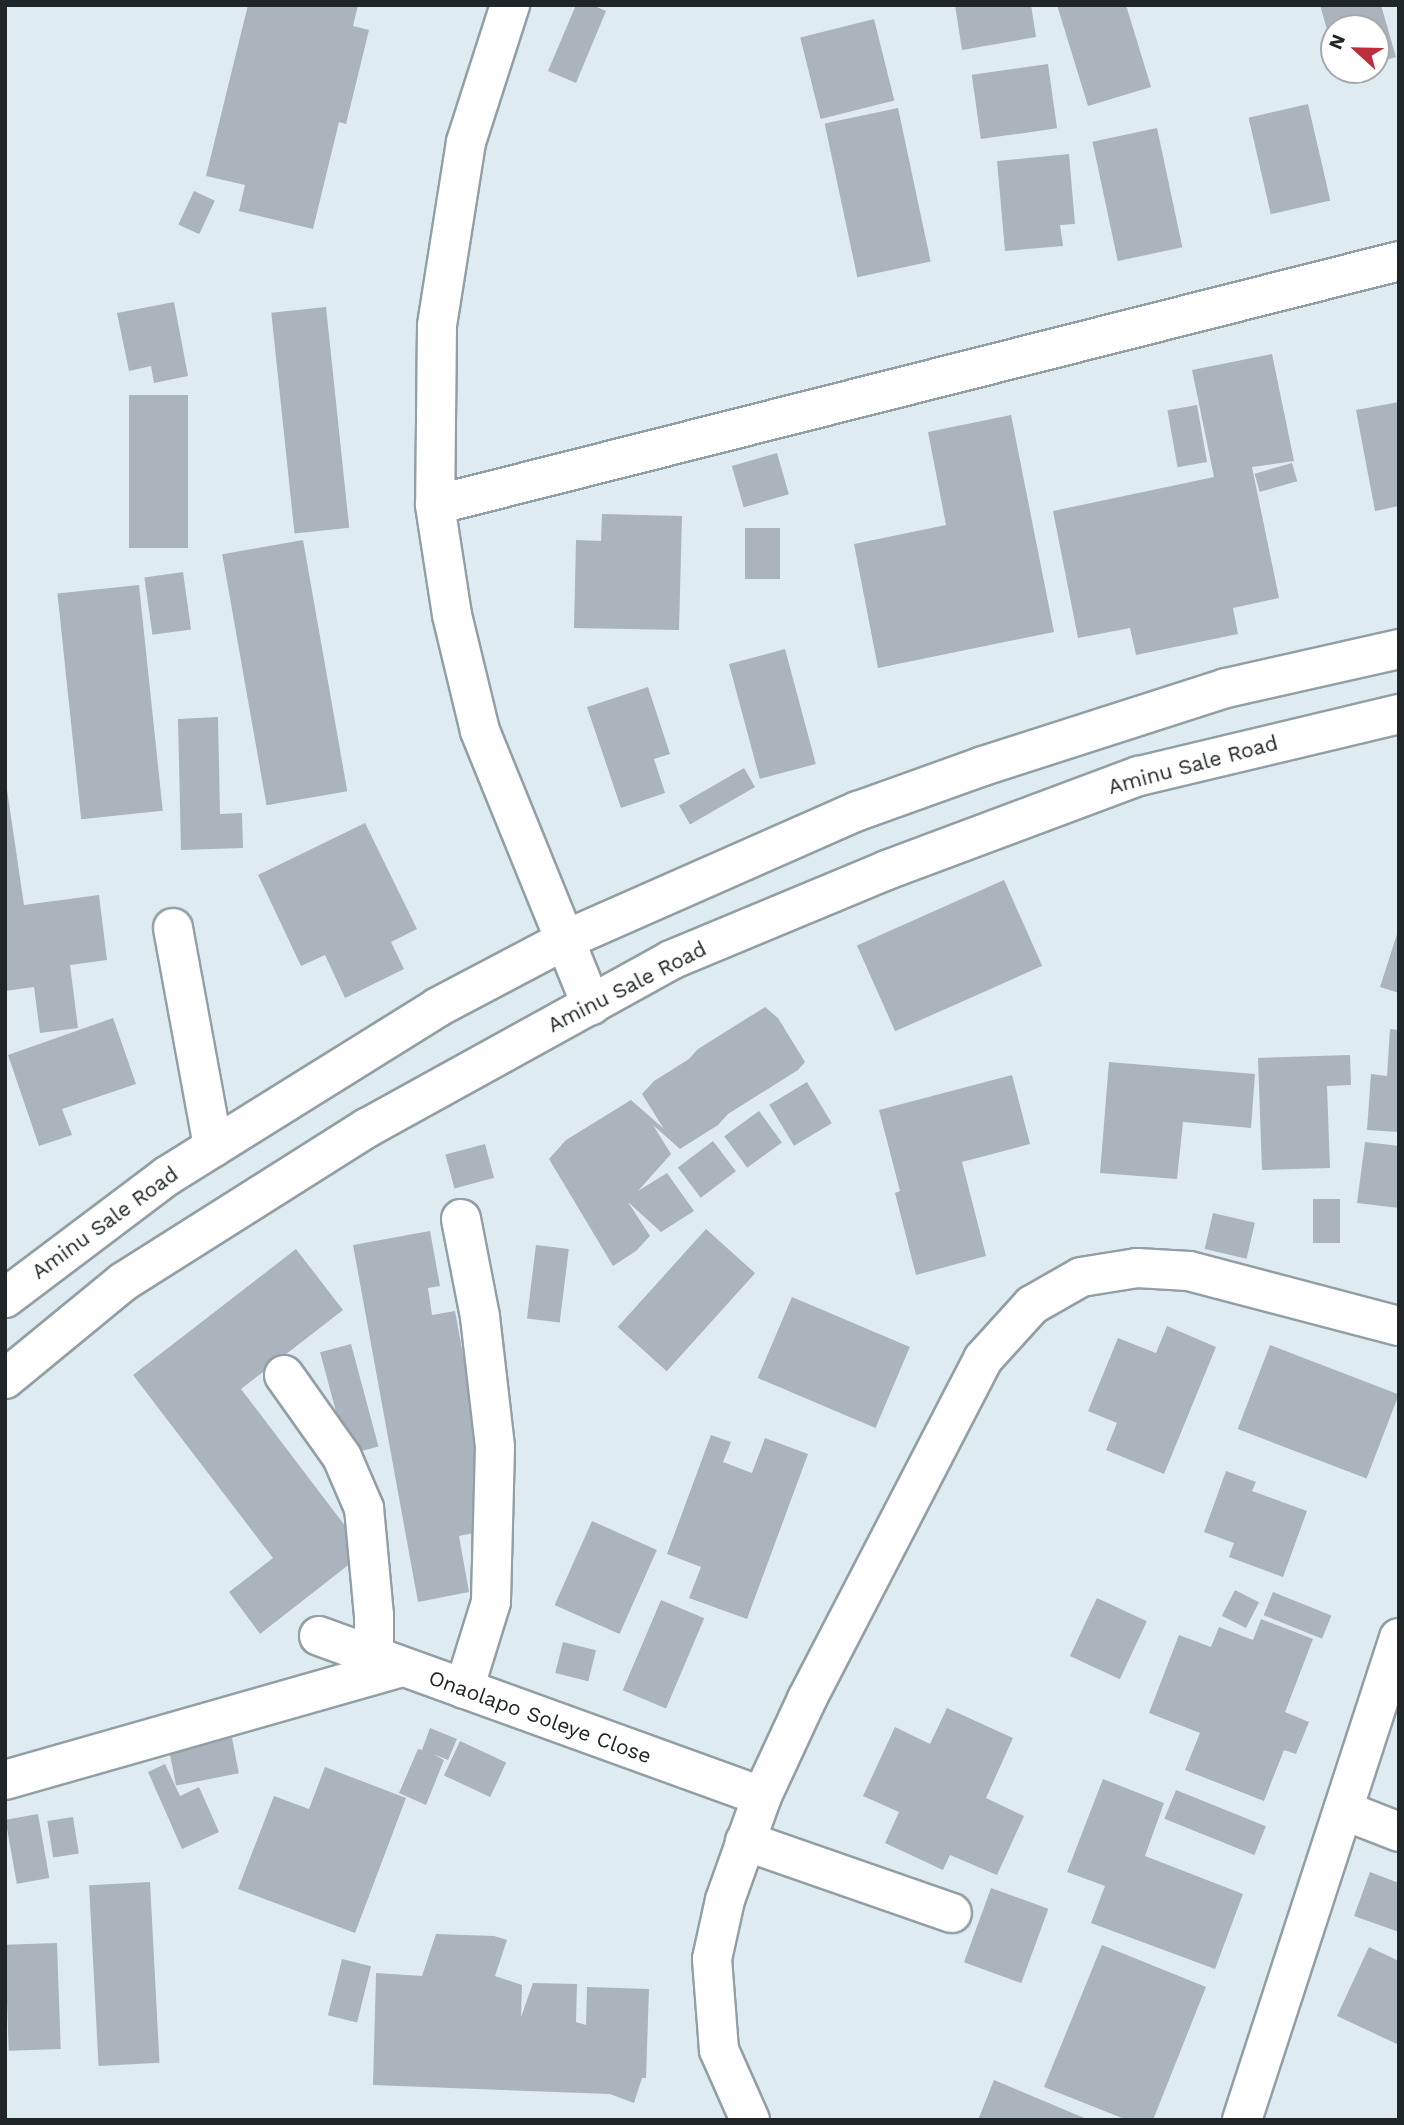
<!DOCTYPE html>
<html>
<head>
<meta charset="utf-8">
<style>
  body { margin:0 }
  #map { position:relative; width:1404px; height:2125px; overflow:hidden; background:#deecf1; font-family:"Work Sans",sans-serif }
  div>[style] { position:absolute }
  .building>* { inset:0; background:#abb3bd; transform-origin:0 0 }
  .roads { filter:drop-shadow(2px 0 #929fa4) drop-shadow(-2px 0 #929fa4) drop-shadow(0 2px #929fa4) drop-shadow(0 -2px #929fa4) }
  .minor>* { height:38px; margin:-19px; padding:0 19px; transform-origin:19px; border-radius:19px; background:#fff }
  span { translate:-50% -50%; white-space:nowrap; text-align:center; line-height:1.15; -webkit-text-stroke:5px #fff; paint-order:stroke }
  .street-label { font-size:21px; color:#202627 }
  .frame { position:absolute; inset:0; border:7px solid #202627; pointer-events:none }
  .north { position:absolute; left:1320px; top:14px; width:70px; height:70px; box-sizing:border-box; background:#fff; border:2px solid #a6a8a9; border-radius:50%; rotate:292deg; font-size:19px; font-weight:700; line-height:28px; text-align:center; color:#202627 }
  .north::after { content:''; display:block; margin:auto; width:24px; height:32px; background:#bd2d3c; clip-path:polygon(50% 0,100% 100%,50% 72%,0 100%) }
</style>
</head>
<body>
<div id="map">
  <div class="building">
    <i style="clip-path:polygon(248px 5px,358px 5px,353px 26px,369px 30px,346px 124px,339px 122px,313px 229px,239px 211px,245px 185px,206px 176px)"></i>
    <i style="clip-path:polygon(576px 5px,592px 5px,606px 11px,576px 83px,548px 71px)"></i>
    <i style="clip-path:polygon(955px 5px,1031px 5px,1036px 37px,962px 50px)"></i>
    <i style="clip-path:polygon(1057px 5px,1126px 5px,1151px 87px,1088px 106px)"></i>
    <i style="clip-path:polygon(1320px 5px,1381px 5px,1396px 57px,1376px 63px,1376px 28px,1334px 28px,1333px 51px)"></i>
    <i style="left:874px;top:19px;width:84px;height:76px;rotate:76deg"></i>
    <i style="left:1048px;top:64px;width:65px;height:77px;rotate:82deg"></i>
    <i style="left:1308px;top:104px;width:99px;height:61px;rotate:77deg"></i>
    <i style="left:898px;top:108px;width:157px;height:75px;rotate:78deg"></i>
    <i style="left:1157px;top:128px;width:122px;height:66px;rotate:78deg"></i>
    <i style="clip-path:polygon(1069px 154px,1075px 224px,1060px 225px,1063px 246px,1005px 251px,997px 161px)"></i>
    <i style="left:194px;top:191px;width:23px;height:37px;rotate:25deg"></i>
    <i style="clip-path:polygon(174px 302px,188px 376px,154px 383px,151px 366px,129px 371px,117px 313px)"></i>
    <i style="left:326px;top:307px;width:222px;height:55px;rotate:84deg"></i>
    <i style="clip-path:polygon(1272px 354px,1294px 461px,1252px 467px,1279px 598px,1233px 608px,1238px 634px,1136px 655px,1130px 628px,1078px 638px,1053px 511px,1214px 477px,1192px 370px)"></i>
    <i style="left:188px;top:395px;width:153px;height:59px;rotate:90deg"></i>
    <i style="clip-path:polygon(1399px 402px,1399px 506px,1375px 511px,1356px 410px)"></i>
    <i style="left:1197px;top:405px;width:58px;height:30px;rotate:80deg"></i>
    <i style="clip-path:polygon(1011px 415px,1054px 632px,878px 668px,854px 544px,946px 525px,928px 432px)"></i>
    <i style="left:777px;top:453px;width:43px;height:47px;rotate:74deg"></i>
    <i style="left:1292px;top:463px;width:19px;height:39px;rotate:74deg"></i>
    <i style="clip-path:polygon(602px 514px,682px 516px,679px 630px,574px 628px,576px 540px,601px 541px)"></i>
    <i style="left:745px;top:528px;width:35px;height:51px"></i>
    <i style="left:303px;top:540px;width:255px;height:82px;rotate:80deg"></i>
    <i style="left:183px;top:572px;width:58px;height:39px;rotate:82deg"></i>
    <i style="left:139px;top:585px;width:227px;height:82px;rotate:84deg"></i>
    <i style="left:785px;top:649px;width:119px;height:58px;rotate:75deg"></i>
    <i style="clip-path:polygon(648px 687px,670px 754px,654px 759px,665px 793px,621px 808px,587px 707px)"></i>
    <i style="clip-path:polygon(218px 717px,220px 814px,242px 813px,243px 848px,181px 850px,178px 719px)"></i>
    <i style="left:744px;top:768px;width:22px;height:75px;rotate:60deg"></i>
    <i style="clip-path:polygon(5px 776px,24px 905px,99px 895px,107px 960px,70px 965px,78px 1028px,40px 1033px,34px 987px,5px 991px)"></i>
    <i style="clip-path:polygon(365px 823px,417px 929px,391px 942px,404px 969px,345px 998px,325px 955px,301px 966px,258px 875px)"></i>
    <i style="left:1004px;top:880px;width:94px;height:161px;rotate:66deg"></i>
    <i style="clip-path:polygon(1398px 931px,1399px 931px,1399px 993px,1380px 987px)"></i>
    <i style="clip-path:polygon(765px 1007px,778px 1018px,805px 1062px,798px 1070px,728px 1114px,718px 1125px,680px 1149px,653px 1125px,671px 1154px,638px 1191px,667px 1173px,694px 1211px,661px 1232px,628px 1202px,650px 1236px,636px 1251px,613px 1266px,549px 1159px,566px 1140px,631px 1100px,664px 1129px,642px 1094px,654px 1081px,689px 1059px,698px 1049px)"></i>
    <i style="clip-path:polygon(113px 1018px,136px 1084px,62px 1109px,72px 1135px,39px 1146px,8px 1055px)"></i>
    <i style="clip-path:polygon(1390px 1029px,1399px 1030px,1399px 1132px,1367px 1130px,1371px 1074px,1387px 1076px)"></i>
    <i style="clip-path:polygon(1350px 1055px,1351px 1085px,1327px 1086px,1330px 1168px,1262px 1170px,1258px 1058px)"></i>
    <i style="clip-path:polygon(1109px 1062px,1255px 1074px,1251px 1128px,1183px 1122px,1177px 1179px,1100px 1173px)"></i>
    <i style="clip-path:polygon(1012px 1075px,1030px 1144px,962px 1162px,986px 1256px,916px 1275px,895px 1193px,900px 1191px,879px 1110px)"></i>
    <i style="left:807px;top:1082px;width:48px;height:44px;rotate:59deg"></i>
    <i style="left:759px;top:1111px;width:39px;height:43px;rotate:54deg"></i>
    <i style="left:713px;top:1141px;width:38px;height:44px;rotate:53deg"></i>
    <i style="clip-path:polygon(1365px 1142px,1399px 1146px,1399px 1208px,1357px 1203px)"></i>
    <i style="left:485px;top:1144px;width:35px;height:41px;rotate:75deg"></i>
    <i style="left:1313px;top:1199px;width:27px;height:44px"></i>
    <i style="left:1213px;top:1213px;width:43px;height:37px;rotate:13deg"></i>
    <i style="left:706px;top:1229px;width:66px;height:132px;rotate:42deg"></i>
    <i style="clip-path:polygon(430px 1231px,440px 1286px,428px 1288px,432px 1315px,455px 1311px,495px 1529px,459px 1536px,469px 1592px,418px 1602px,353px 1245px)"></i>
    <i style="left:536px;top:1245px;width:33px;height:74px;rotate:7deg"></i>
    <i style="clip-path:polygon(296px 1249px,343px 1310px,241px 1389px,365px 1552px,260px 1634px,229px 1592px,273px 1558px,133px 1375px)"></i>
    <i style="left:792px;top:1297px;width:128px;height:88px;rotate:23deg"></i>
    <i style="clip-path:polygon(1167px 1326px,1216px 1347px,1164px 1474px,1106px 1450px,1117px 1423px,1088px 1411px,1118px 1338px,1156px 1353px)"></i>
    <i style="left:351px;top:1344px;width:106px;height:32px;rotate:75deg"></i>
    <i style="left:1270px;top:1345px;width:138px;height:90px;rotate:21deg"></i>
    <i style="clip-path:polygon(711px 1435px,731px 1442px,723px 1462px,752px 1473px,765px 1438px,808px 1454px,747px 1619px,689px 1598px,701px 1567px,667px 1554px)"></i>
    <i style="clip-path:polygon(1226px 1471px,1256px 1482px,1252px 1491px,1307px 1511px,1283px 1577px,1229px 1557px,1234px 1543px,1204px 1532px)"></i>
    <i style="left:592px;top:1521px;width:71px;height:92px;rotate:24deg"></i>
    <i style="left:1235px;top:1590px;width:27px;height:29px;rotate:27deg"></i>
    <i style="left:1273px;top:1592px;width:63px;height:25px;rotate:22deg"></i>
    <i style="left:1097px;top:1598px;width:55px;height:64px;rotate:25deg"></i>
    <i style="left:661px;top:1600px;width:47px;height:98px;rotate:23deg"></i>
    <i style="clip-path:polygon(1261px 1619px,1313px 1639px,1285px 1712px,1309px 1722px,1296px 1754px,1284px 1750px,1264px 1801px,1185px 1770px,1200px 1733px,1149px 1713px,1179px 1635px,1211px 1647px,1219px 1627px,1253px 1640px)"></i>
    <i style="left:563px;top:1642px;width:34px;height:32px;rotate:14deg"></i>
    <i style="clip-path:polygon(947px 1708px,1013px 1738px,986px 1798px,1024px 1816px,997px 1875px,950px 1855px,943px 1870px,885px 1843px,899px 1812px,863px 1796px,895px 1727px,930px 1744px)"></i>
    <i style="clip-path:polygon(430px 1728px,457px 1739px,448px 1760px,433px 1754px,444px 1760px,426px 1805px,399px 1793px,418px 1749px,422px 1750px)"></i>
    <i style="left:232px;top:1738px;width:36px;height:64px;rotate:79deg"></i>
    <i style="left:460px;top:1741px;width:51px;height:38px;rotate:25deg"></i>
    <i style="clip-path:polygon(165px 1764px,180px 1796px,199px 1787px,219px 1832px,182px 1849px,148px 1772px)"></i>
    <i style="clip-path:polygon(325px 1767px,406px 1798px,355px 1933px,238px 1889px,274px 1796px,309px 1809px)"></i>
    <i style="clip-path:polygon(1103px 1779px,1164px 1803px,1145px 1856px,1243px 1894px,1215px 1969px,1091px 1923px,1105px 1886px,1067px 1872px)"></i>
    <i style="left:1176px;top:1790px;width:97px;height:31px;rotate:22deg"></i>
    <i style="left:38px;top:1814px;width:65px;height:33px;rotate:80deg"></i>
    <i style="left:73px;top:1817px;width:37px;height:26px;rotate:81deg"></i>
    <i style="clip-path:polygon(1370px 1872px,1399px 1883px,1399px 1932px,1354px 1916px)"></i>
    <i style="left:150px;top:1882px;width:181px;height:61px;rotate:87deg"></i>
    <i style="left:991px;top:1888px;width:61px;height:79px;rotate:20deg"></i>
    <i style="clip-path:polygon(436px 1934px,494px 1936px,507px 1940px,495px 1976px,522px 1985px,521px 2017px,533px 1983px,577px 1984px,576px 2022px,586px 2025px,587px 1987px,649px 1989px,646px 2078px,642px 2078px,634px 2103px,610px 2094px,373px 2085px,376px 1973px,422px 1976px)"></i>
    <i style="left:57px;top:1943px;width:106px;height:52px;rotate:88deg"></i>
    <i style="clip-path:polygon(1102px 1945px,1206px 1987px,1153px 2120px,1127px 2120px,1044px 2087px)"></i>
    <i style="clip-path:polygon(1369px 1947px,1399px 1961px,1399px 2045px,1337px 2016px)"></i>
    <i style="left:342px;top:1959px;width:30px;height:58px;rotate:14deg"></i>
    <i style="clip-path:polygon(994px 2080px,1089px 2120px,978px 2120px)"></i>
  </div>
  <div class="roads">
    <div class="minor">
      <i style="left:510px;top:5px;width:144px;rotate:107.8deg"></i>
      <i style="left:466px;top:142px;width:186px;rotate:99deg"></i>
      <i style="left:437px;top:326px;width:179px;rotate:90.6deg"></i>
      <i style="left:435px;top:505px;width:111px;rotate:81.2deg"></i>
      <i style="left:452px;top:615px;width:119px;rotate:76.4deg"></i>
      <i style="left:480px;top:731px;width:296px;rotate:67.9deg"></i>
      <i style="left:435px;top:505px;width:994px;rotate:-14.2deg"></i>
      <i style="left:173px;top:928px;width:223px;rotate:79.6deg"></i>
      <i style="left:461px;top:1219px;width:100px;rotate:79deg"></i>
      <i style="left:480px;top:1317px;width:131px;rotate:83.4deg"></i>
      <i style="left:495px;top:1447px;width:155px;rotate:91.5deg"></i>
      <i style="left:491px;top:1602px;width:91px;rotate:107.2deg"></i>
      <i style="left:5px;top:1298px;width:203px;rotate:-37deg"></i>
      <i style="left:167px;top:1176px;width:319px;rotate:-31.9deg"></i>
      <i style="left:438px;top:1007px;width:144px;rotate:-27.8deg"></i>
      <i style="left:565px;top:940px;width:320px;rotate:-23.8deg"></i>
      <i style="left:858px;top:811px;width:133px;rotate:-19.8deg"></i>
      <i style="left:983px;top:766px;width:255px;rotate:-17.8deg"></i>
      <i style="left:1226px;top:688px;width:177px;rotate:-12.7deg"></i>
      <i style="left:284px;top:1375px;width:100px;rotate:54.7deg"></i>
      <i style="left:342px;top:1457px;width:56px;rotate:66.7deg"></i>
      <i style="left:364px;top:1508px;width:107px;rotate:84.7deg"></i>
      <i style="left:374px;top:1615px;width:42px;rotate:90deg"></i>
      <i style="left:5px;top:1379px;width:153px;rotate:-39.4deg"></i>
      <i style="left:123px;top:1282px;width:289px;rotate:-32.3deg"></i>
      <i style="left:367px;top:1128px;width:347px;rotate:-28.9deg"></i>
      <i style="left:671px;top:960px;width:234px;rotate:-22.6deg"></i>
      <i style="left:887px;top:870px;width:269px;rotate:-20.5deg"></i>
      <i style="left:1139px;top:776px;width:267px;rotate:-13.4deg"></i>
      <i style="left:319px;top:1636px;width:471px;rotate:19.9deg"></i>
      <i style="left:5px;top:1780px;width:412px;rotate:-15.9deg"></i>
      <i style="left:1343px;top:1810px;width:60px;rotate:21.4deg"></i>
      <i style="left:745px;top:1841px;width:219px;rotate:19.2deg"></i>
      <i style="left:750px;top:2120px;width:77px;rotate:-113.9deg"></i>
      <i style="left:719px;top:2050px;width:91px;rotate:-94.4deg"></i>
      <i style="left:712px;top:1959px;width:60px;rotate:-77.6deg"></i>
      <i style="left:725px;top:1900px;width:110px;rotate:-70.4deg"></i>
      <i style="left:762px;top:1796px;width:107px;rotate:-65.1deg"></i>
      <i style="left:807px;top:1699px;width:383px;rotate:-62.6deg"></i>
      <i style="left:983px;top:1359px;width:73px;rotate:-47.8deg"></i>
      <i style="left:1032px;top:1305px;width:56px;rotate:-29.7deg"></i>
      <i style="left:1081px;top:1277px;width:57px;rotate:-9.1deg"></i>
      <i style="left:1137px;top:1268px;width:52px;rotate:3.3deg"></i>
      <i style="left:1189px;top:1271px;width:217px;rotate:14.7deg"></i>
      <i style="left:1242px;top:2120px;width:507px;rotate:-71.96deg"></i>
    </div>
  </div>
  <div class="street-label">
    <span style="left:1193px;top:765px;rotate:-15deg">Aminu Sale Road</span>
    <span style="left:627px;top:987px;rotate:-27deg">Aminu Sale Road</span>
    <span style="left:105px;top:1223px;rotate:-36deg">Aminu Sale Road</span>
    <span style="left:540px;top:1717px;rotate:20deg">Onaolapo Soleye Close</span>
  </div>
  <div class="frame"></div>
  <div class="north">N</div>
</div>
</body>
</html>
